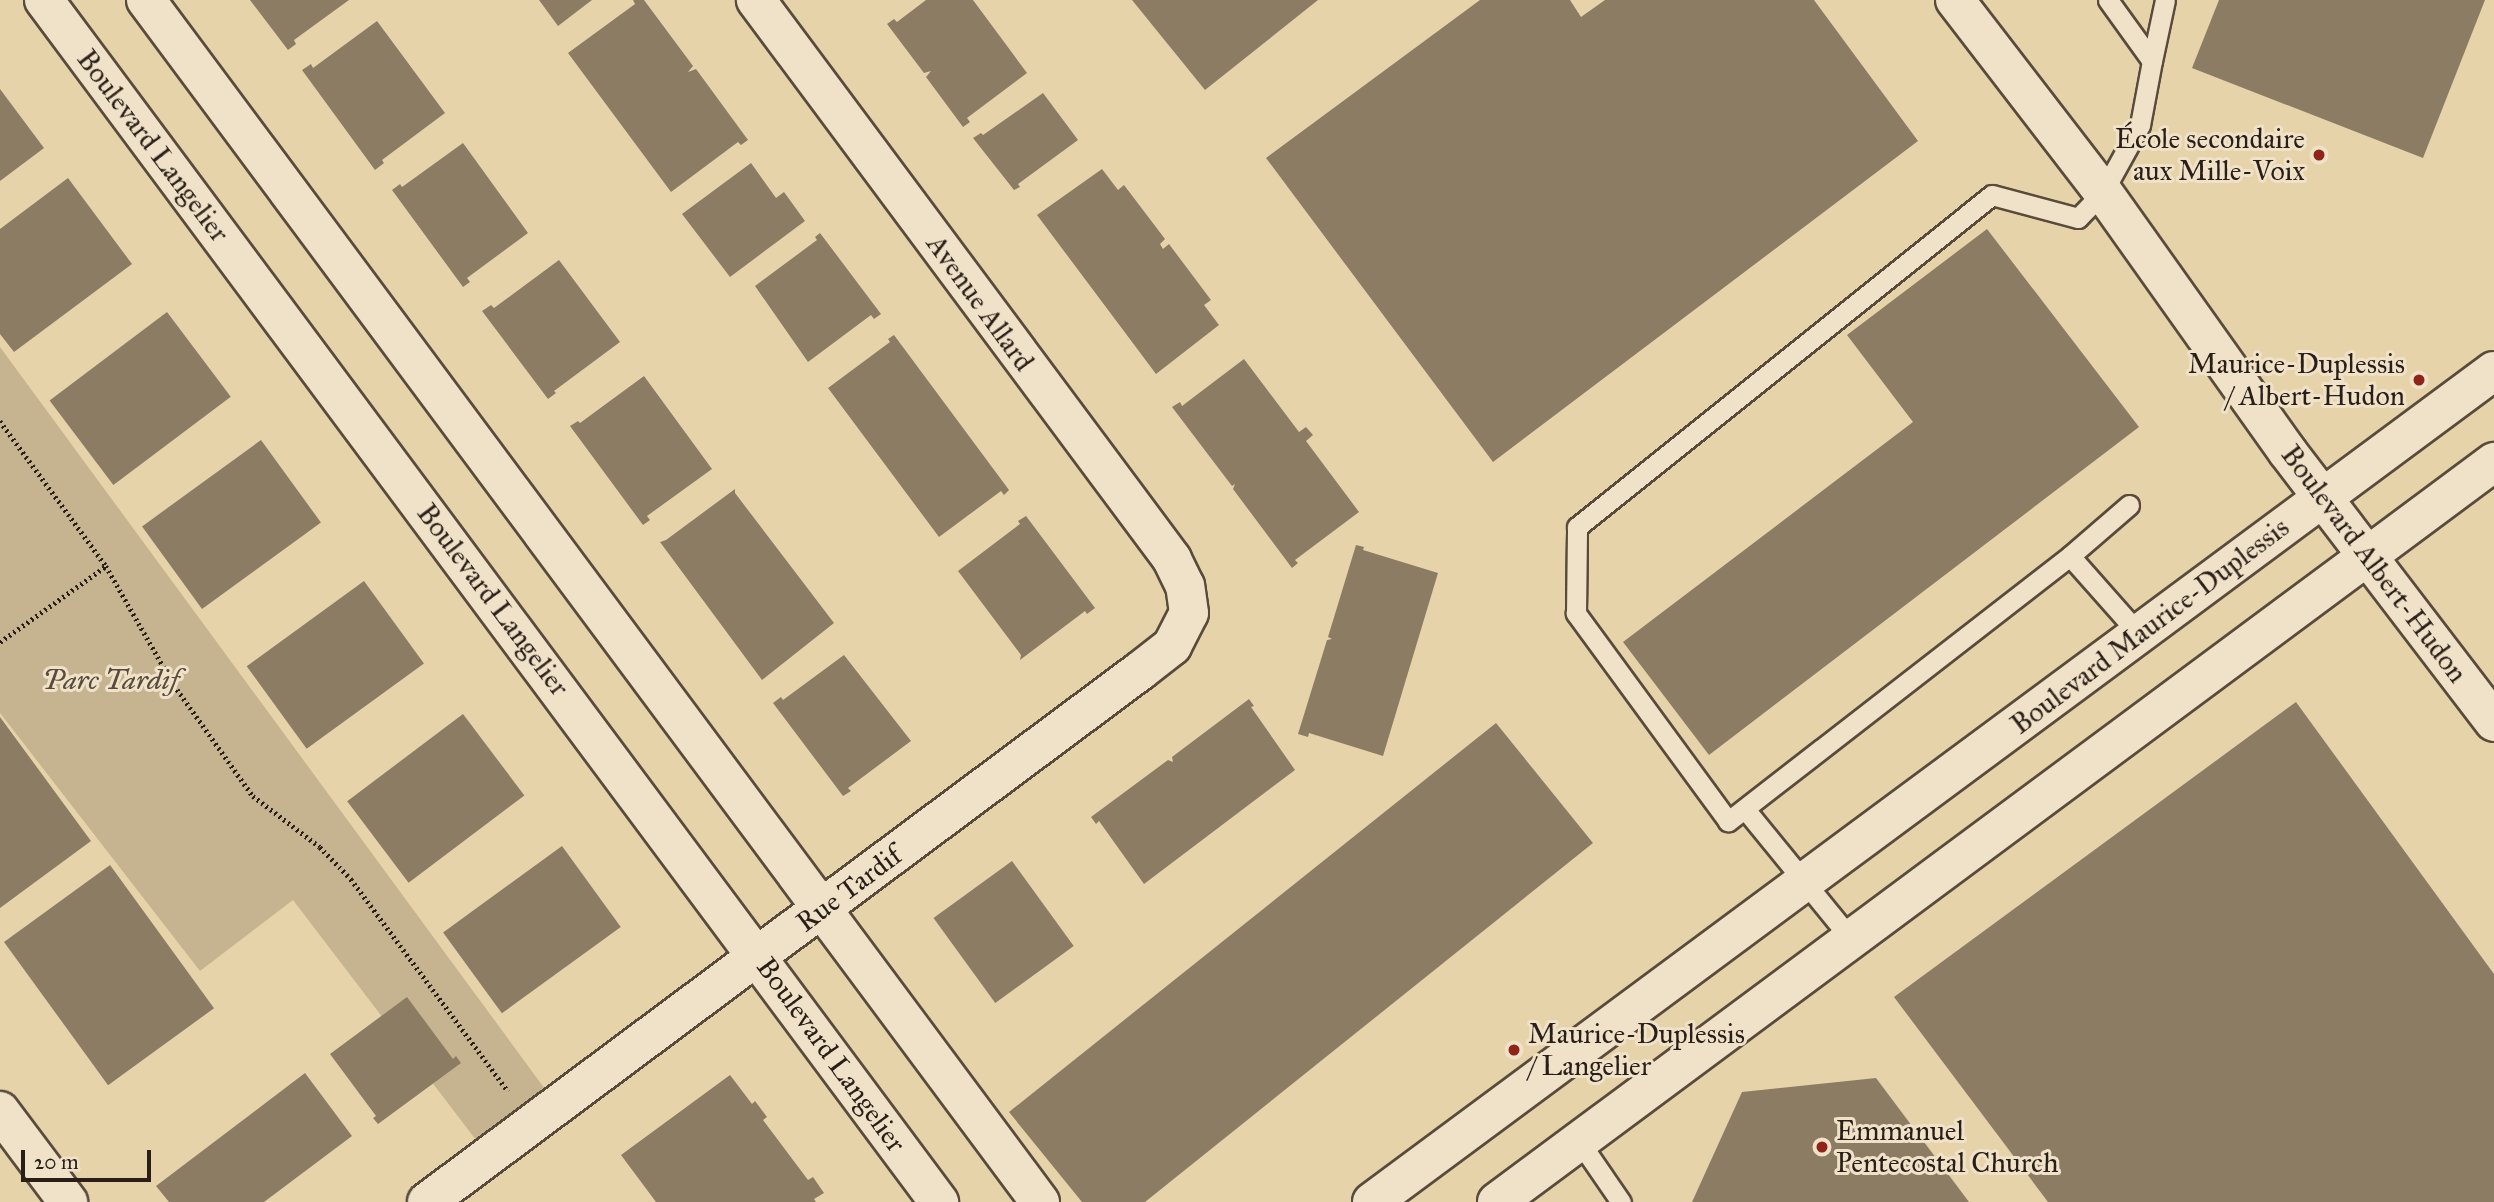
<!DOCTYPE html>
<html>
<head>
<meta charset="utf-8">
<style>
  body { margin:0 }
  #map { position:relative; width:2494px; height:1202px; overflow:hidden; background:#e6d3aa; font-family:"IM FELL Great Primer",serif }
  div>[style] { position:absolute }
  .green>* { inset:0; background:#c6b491 }
  .building>* { inset:0; background:#8c7c64; transform-origin:0 0 }
  .path>* { height:4.5px; margin-top:-2.25px; transform-origin:0; background:repeating-linear-gradient(90deg,#2a1e18 0 2px,transparent 0 5.5px) }
  .roads { filter:drop-shadow(2px 0 #594b3c) drop-shadow(-2px 0 #594b3c) drop-shadow(0 2px #594b3c) drop-shadow(0 -2px #594b3c) }
  .service>* { height:19px; margin:-9.5px; padding:0 9.5px; transform-origin:9.5px; border-radius:9.5px; background:#efe2c8 }
  .minor>* { height:38px; margin:-19px; padding:0 19px; transform-origin:19px; border-radius:19px; background:#efe2c8 }
  .tertiary>* { height:38px; margin:-19px; padding:0 19px; transform-origin:19px; border-radius:19px; background:#efe2c8 }
  .secondary>* { height:38px; margin:-19px; padding:0 19px; transform-origin:19px; border-radius:19px; background:#efe2c8 }
  .dots>* { width:19px; height:19px; translate:-50% -50%; box-sizing:border-box; border:4px solid #efe2c8; border-radius:50% }
  span { translate:-50% -50%; white-space:nowrap; text-align:center; line-height:1.15; -webkit-text-stroke:6px #efe2c8; paint-order:stroke }
  .poi-label { font-size:28px; color:#2a1e18 }
  .right { translate:-100% -50%; text-align:right }
  .left { translate:0 -50%; text-align:left }
  .street-label { font-size:28px; color:#2a1e18 }
  .park-label { font-size:28px; color:#594b3c; font-style:italic }
  .scale { position:absolute; left:21px; top:1150px; width:130px; height:32px; box-sizing:border-box; border:4px solid #2a1e18; border-top:0; padding-left:9px; font-size:21px; line-height:24px; white-space:nowrap; color:#2a1e18; -webkit-text-stroke:5px #efe2c8; paint-order:stroke }
</style>
</head>
<body>
<div id="map">
  <div class="green">
    <i style="clip-path:polygon(0 347px,556px 1104px,489px 1157px,293px 900px,200px 971px,0 713px)"></i>
  </div>
  <div class="building">
    <i style="clip-path:polygon(250px 0,349px 0,294px 40px,296px 44px,288px 50px)"></i>
    <i style="clip-path:polygon(539px 0,592px 0,558px 26px)"></i>
    <i style="clip-path:polygon(633px 0,644px 0,693px 66px,688px 72px,696px 69px,748px 140px,741px 145px,738px 142px,671px 192px,568px 53px,635px 4px)"></i>
    <i style="clip-path:polygon(926px 0,973px 0,1027px 73px,967px 118px,970px 122px,963px 127px,926px 77px,931px 71px,924px 73px,887px 24px,894px 19px,897px 22px)"></i>
    <i style="clip-path:polygon(1132px 0,1318px 0,1205px 90px)"></i>
    <i style="clip-path:polygon(1480px 0,1570px 0,1581px 17px,1605px 0,1814px 0,1918px 141px,1493px 462px,1266px 158px)"></i>
    <i style="clip-path:polygon(2219px 0,2485px 0,2423px 158px,2192px 68px)"></i>
    <i style="clip-path:polygon(377px 21px,445px 113px,382px 160px,384px 163px,375px 170px,302px 70px,311px 64px,313px 68px)"></i>
    <i style="clip-path:polygon(0 89px,44px 148px,0 181px)"></i>
    <i style="clip-path:polygon(1043px 93px,1078px 140px,1018px 184px,1020px 187px,1014px 190px,973px 138px,981px 133px,983px 135px)"></i>
    <i style="clip-path:polygon(463px 143px,528px 233px,467px 278px,470px 282px,463px 287px,392px 190px,400px 184px,402px 187px)"></i>
    <i style="clip-path:polygon(751px 163px,776px 198px,784px 192px,805px 221px,730px 277px,682px 214px)"></i>
    <i style="clip-path:polygon(1102px 169px,1118px 190px,1124px 185px,1165px 239px,1160px 244px,1163px 249px,1169px 244px,1211px 300px,1204px 305px,1219px 325px,1156px 374px,1037px 215px)"></i>
    <i style="clip-path:polygon(68px 178px,132px 264px,14px 352px,0 334px,0 229px)"></i>
    <i style="clip-path:polygon(1987px 229px,2139px 427px,1709px 755px,1623px 642px,1913px 422px,1847px 335px)"></i>
    <i style="clip-path:polygon(820px 233px,881px 314px,874px 319px,871px 315px,808px 362px,755px 286px,817px 240px,815px 237px)"></i>
    <i style="clip-path:polygon(559px 260px,620px 342px,554px 391px,556px 393px,548px 399px,482px 311px,491px 305px,494px 308px)"></i>
    <i style="left:167px;top:312px;width:106px;height:147px;rotate:53deg"></i>
    <i style="clip-path:polygon(894px 335px,1009px 490px,1004px 495px,1001px 491px,939px 537px,828px 388px,890px 342px,888px 339px)"></i>
    <i style="clip-path:polygon(1244px 359px,1299px 432px,1306px 427px,1313px 435px,1306px 441px,1359px 512px,1295px 560px,1298px 563px,1292px 568px,1233px 489px,1235px 484px,1232px 486px,1172px 407px,1180px 402px,1182px 406px)"></i>
    <i style="clip-path:polygon(644px 376px,712px 469px,647px 516px,650px 520px,643px 525px,570px 426px,578px 421px,580px 423px)"></i>
    <i style="left:261px;top:440px;width:102px;height:147px;rotate:54deg"></i>
    <i style="clip-path:polygon(735px 489px,735px 493px,834px 623px,762px 680px,660px 542px,666px 540px)"></i>
    <i style="clip-path:polygon(1026px 516px,1095px 608px,1087px 614px,1085px 611px,1020px 660px,1021px 655px,958px 571px,1020px 524px,1018px 521px)"></i>
    <i style="clip-path:polygon(1356px 545px,1364px 547px,1363px 550px,1438px 573px,1383px 756px,1309px 733px,1308px 737px,1298px 734px,1327px 640px,1332px 639px,1328px 637px)"></i>
    <i style="left:364px;top:581px;width:102px;height:145px;rotate:54deg"></i>
    <i style="clip-path:polygon(844px 655px,911px 741px,848px 788px,851px 791px,843px 796px,773px 703px,781px 697px,783px 700px)"></i>
    <i style="clip-path:polygon(1249px 699px,1254px 706px,1251px 707px,1295px 770px,1144px 884px,1099px 821px,1096px 824px,1091px 817px,1168px 760px,1173px 762px,1172px 757px)"></i>
    <i style="clip-path:polygon(2296px 702px,2494px 974px,2494px 1202px,2048px 1202px,1894px 997px)"></i>
    <i style="left:463px;top:714px;width:102px;height:145px;rotate:53deg"></i>
    <i style="clip-path:polygon(0 717px,91px 841px,0 908px)"></i>
    <i style="clip-path:polygon(1496px 723px,1593px 843px,1145px 1202px,1082px 1202px,1009px 1112px)"></i>
    <i style="left:562px;top:846px;width:100px;height:147px;rotate:54deg"></i>
    <i style="left:1012px;top:861px;width:105px;height:97px;rotate:54deg"></i>
    <i style="left:110px;top:865px;width:177px;height:131px;rotate:54deg"></i>
    <i style="clip-path:polygon(407px 997px,453px 1059px,456px 1056px,461px 1063px,378px 1124px,373px 1118px,376px 1116px,330px 1054px)"></i>
    <i style="clip-path:polygon(305px 1073px,352px 1136px,264px 1202px,169px 1202px,156px 1186px)"></i>
    <i style="clip-path:polygon(730px 1075px,752px 1104px,755px 1101px,767px 1117px,763px 1120px,808px 1180px,813px 1177px,824px 1193px,814px 1199px,816px 1202px,656px 1202px,621px 1155px)"></i>
    <i style="clip-path:polygon(1876px 1078px,1969px 1202px,1692px 1202px,1742px 1092px)"></i>
  </div>
  <div class="path">
    <i style="left:0;top:421px;width:180px;rotate:53.8deg"></i>
    <i style="left:106px;top:566px;width:137px;rotate:60.3deg"></i>
    <i style="left:174px;top:685px;width:136px;rotate:54.6deg"></i>
    <i style="left:253px;top:796px;width:84px;rotate:37.3deg"></i>
    <i style="left:320px;top:847px;width:45px;rotate:45.9deg"></i>
    <i style="left:351px;top:879px;width:264px;rotate:53.5deg"></i>
    <i style="left:0;top:642px;width:130px;rotate:-35.6deg"></i>
  </div>
  <div class="roads">
    <div class="service">
      <i style="left:2108px;top:0;width:75px;rotate:54.2deg"></i>
      <i style="left:2152px;top:61px;width:62px;rotate:-78deg"></i>
      <i style="left:2070px;top:556px;width:78px;rotate:-40.8deg"></i>
      <i style="left:2139px;top:634px;width:104px;rotate:-131.5deg"></i>
      <i style="left:2070px;top:556px;width:433px;rotate:142.2deg"></i>
      <i style="left:1728px;top:821px;width:258px;rotate:-126.2deg"></i>
      <i style="left:1576px;top:613px;width:86px;rotate:-89.3deg"></i>
      <i style="left:1577px;top:527px;width:531px;rotate:-38.66deg"></i>
      <i style="left:1992px;top:195px;width:89px;rotate:15deg"></i>
      <i style="left:2078px;top:218px;width:36px;rotate:-46deg"></i>
      <i style="left:2103px;top:192px;width:77px;rotate:-61.1deg"></i>
      <i style="left:2140px;top:125px;width:65px;rotate:-79.4deg"></i>
      <i style="left:1745px;top:809px;width:168px;rotate:50.8deg"></i>
      <i style="left:1579px;top:1141px;width:74px;rotate:55.5deg"></i>
    </div>
    <div class="minor">
      <i style="left:0;top:1111px;width:114px;rotate:53.2deg"></i>
      <i style="left:427px;top:1202px;width:889px;rotate:-36.68deg"></i>
      <i style="left:1140px;top:671px;width:41px;rotate:-38deg"></i>
      <i style="left:1172px;top:646px;width:37px;rotate:-63deg"></i>
      <i style="left:1189px;top:613px;width:27px;rotate:-98deg"></i>
      <i style="left:1185px;top:586px;width:30px;rotate:-116deg"></i>
      <i style="left:1172px;top:559px;width:697px;rotate:-126.66deg"></i>
    </div>
    <div class="tertiary">
      <i style="left:1955px;top:0;width:242px;rotate:52.4deg"></i>
      <i style="left:2103px;top:192px;width:318px;rotate:54.6deg"></i>
      <i style="left:2287px;top:451px;width:341px;rotate:52.6deg"></i>
      <i style="left:1372px;top:1202px;width:1396px;rotate:-36.53deg"></i>
      <i style="left:1497px;top:1202px;width:1242px;rotate:-36.58deg"></i>
    </div>
    <div class="secondary">
      <i style="left:44px;top:0;width:1499px;rotate:53.33deg"></i>
      <i style="left:146px;top:0;width:1498px;rotate:53.36deg"></i>
    </div>
  </div>
  <div class="dots">
    <i style="left:2319px;top:155px;background:#8f2418"></i>
    <i style="left:2419px;top:380px;background:#8f2418"></i>
    <i style="left:1514px;top:1050px;background:#8f2418"></i>
    <i style="left:1822px;top:1147px;background:#8f2418"></i>
  </div>
  <div class="poi-label">
    <span class="right" style="left:2305px;top:155px">École secondaire<br>aux Mille-Voix</span>
    <span class="right" style="left:2405px;top:380px">Maurice-Duplessis<br>/ Albert-Hudon</span>
    <span class="left" style="left:1528px;top:1050px">Maurice-Duplessis<br>/ Langelier</span>
    <span class="left" style="left:1836px;top:1147px">Emmanuel<br>Pentecostal Church</span>
  </div>
  <div class="street-label">
    <span style="left:153px;top:146px;rotate:53deg">Boulevard Langelier</span>
    <span style="left:980px;top:303px;rotate:54deg">Avenue Allard</span>
    <span style="left:2374px;top:564px;rotate:53deg">Boulevard Albert-Hudon</span>
    <span style="left:493px;top:600px;rotate:53deg">Boulevard Langelier</span>
    <span style="left:2150px;top:626px;rotate:-37deg">Boulevard Maurice-Duplessis</span>
    <span style="left:849px;top:889px;rotate:-37deg">Rue Tardif</span>
    <span style="left:831px;top:1055px;rotate:54deg">Boulevard Langelier</span>
  </div>
  <div class="park-label">
    <span style="left:111px;top:680px">Parc Tardif</span>
  </div>
  <div class="scale">20 m</div>
</div>
</body>
</html>
